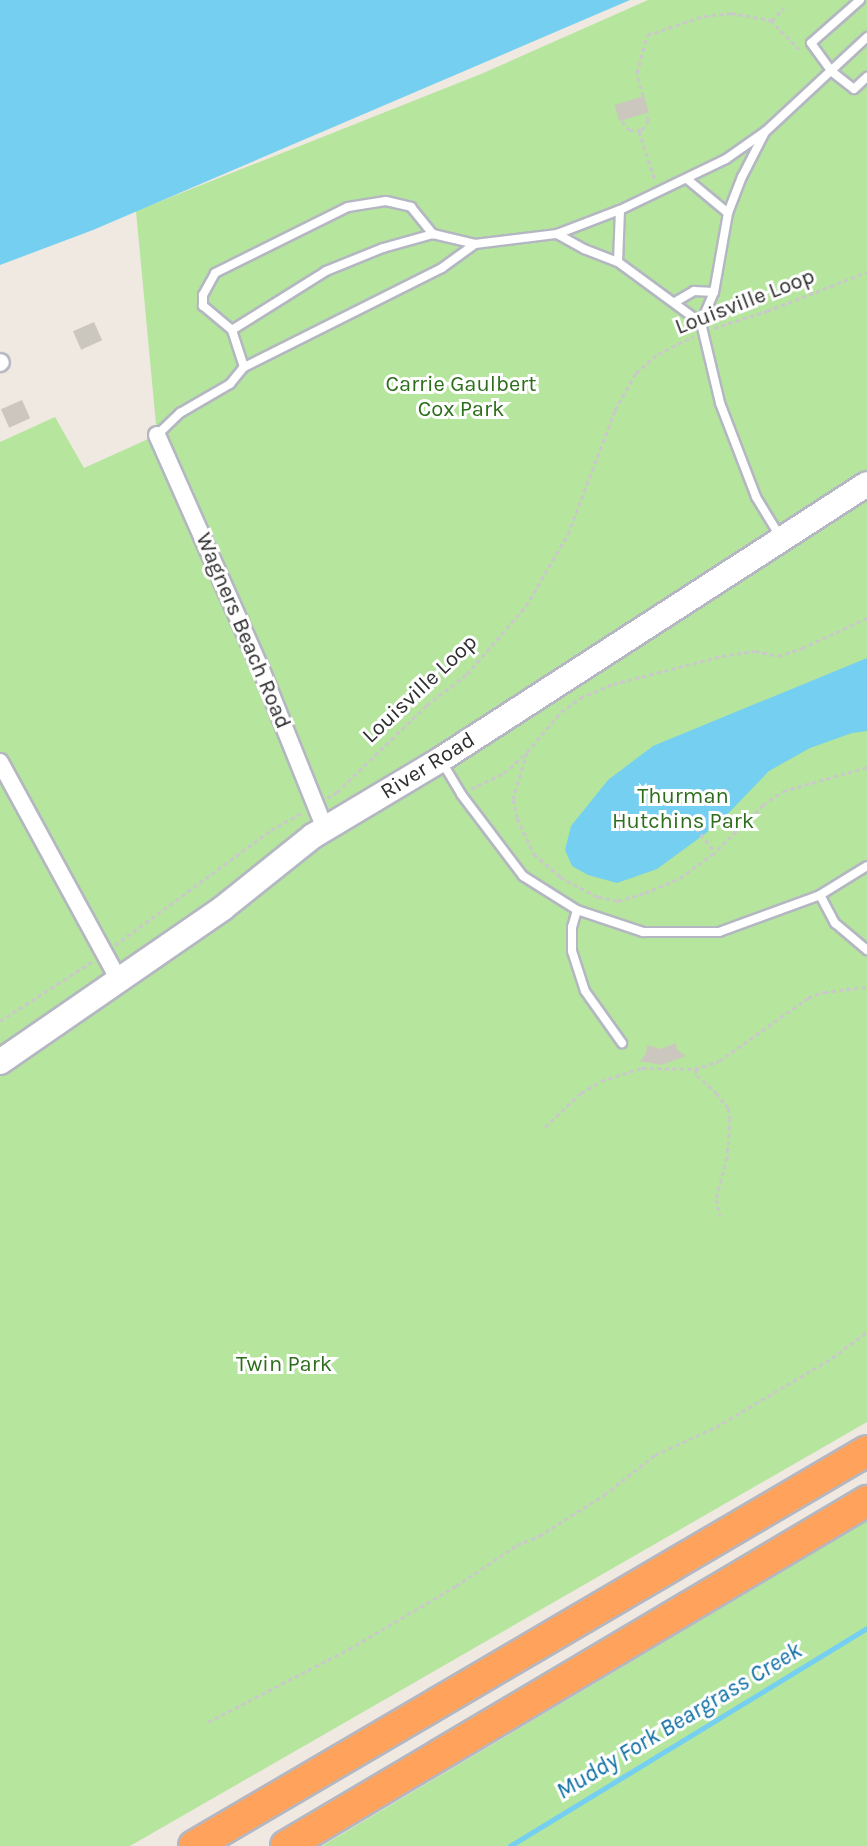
<!DOCTYPE html>
<html>
<head>
<meta charset="utf-8">
<style>
  body { margin:0 }
  #map { position:relative; width:867px; height:1846px; overflow:hidden; background:#efe9e1; font-family:Karla,sans-serif }
  div>[style] { position:absolute }
  .green>* { inset:0; background:#b6e59e }
  .water>* { inset:0; background:#75cff0 }
  .stream>* { height:4.5px; margin:-2.25px; padding:0 2.25px; transform-origin:2.25px; border-radius:2.25px; background:#75cff0 }
  .building>* { inset:0; background:#cbc7bf; transform-origin:0 0 }
  .path>* { height:3px; margin-top:-1.5px; transform-origin:0; background:repeating-linear-gradient(90deg,#c9c9c9 0 4.5px,transparent 0 7.5px) }
  .roads { filter:drop-shadow(2px 0 #b4b7c1) drop-shadow(-2px 0 #b4b7c1) drop-shadow(0 2px #b4b7c1) drop-shadow(0 -2px #b4b7c1) }
  .lane>* { height:8px; margin:-4px; padding:0 4px; transform-origin:4px; border-radius:4px; background:#fff }
  .street>* { height:16px; margin:-8px; padding:0 8px; transform-origin:8px; border-radius:8px; background:#fff }
  .secondary>* { height:24px; margin:-12px; padding:0 12px; transform-origin:12px; border-radius:12px; background:#fff }
  .highway>* { height:30px; margin:-15px; padding:0 15px; transform-origin:15px; border-radius:15px; background:#ffa35c }
  span { translate:-50% -50%; white-space:nowrap; text-align:center; line-height:1.15; -webkit-text-stroke:6px #fff; paint-order:stroke }
  .street-label { font-size:22px; color:#2e2e2e }
  .park-label { font-size:22px; color:#2c6e1b }
  .water-label { font-size:24px; color:#0d6fa3; font-style:italic }
</style>
</head>
<body>
<div id="map">
  <div class="green">
    <i style="clip-path:polygon(648px 0,867px 0,867px 1422px,130px 1846px,0 1846px,0 442px,55px 417px,84px 468px,157px 435px,136px 211px,481px 74px)"></i>
    <i style="clip-path:polygon(867px 1521px,867px 1846px,322px 1846px)"></i>
  </div>
  <div class="water">
    <i style="clip-path:polygon(0 0,630px 0,93px 230px,0 265px)"></i>
    <i style="clip-path:polygon(867px 658px,867px 731px,852px 733px,810px 748px,769px 771px,717px 825px,657px 869px,617px 883px,588px 875px,572px 866px,565px 850px,571px 826px,608px 780px,653px 746px)"></i>
  </div>
  <div class="stream">
    <i style="left:510px;top:1846px;width:418px;rotate:-31.4deg"></i>
  </div>
  <div class="building">
    <i style="left:644px;top:96px;width:17px;height:31px;rotate:73deg"></i>
    <i style="left:94px;top:322px;width:20px;height:23px;rotate:66deg"></i>
    <i style="left:22px;top:400px;width:20px;height:23px;rotate:66deg"></i>
    <i style="clip-path:polygon(676px 1043px,677px 1050px,686px 1056px,661px 1065px,640px 1061px,646px 1053px,647px 1045px,661px 1049px)"></i>
  </div>
  <div class="path">
    <i style="left:772px;top:21px;width:18px;rotate:-49deg"></i>
    <i style="left:643px;top:96px;width:24px;rotate:-105deg"></i>
    <i style="left:637px;top:73px;width:39px;rotate:-75deg"></i>
    <i style="left:647px;top:35px;width:60px;rotate:-18.4deg"></i>
    <i style="left:704px;top:16px;width:27px;rotate:-6deg"></i>
    <i style="left:731px;top:13px;width:40px;rotate:10deg"></i>
    <i style="left:770px;top:20px;width:41px;rotate:45deg"></i>
    <i style="left:622px;top:121px;width:11px;rotate:52deg"></i>
    <i style="left:629px;top:130px;width:13px"></i>
    <i style="left:642px;top:130px;width:11px;rotate:-56deg"></i>
    <i style="left:648px;top:121px;width:8px;rotate:-90deg"></i>
    <i style="left:639px;top:131px;width:52px;rotate:71.9deg"></i>
    <i style="left:714px;top:328px;width:56px;rotate:-17.8deg"></i>
    <i style="left:767px;top:311px;width:107px;rotate:-21.3deg"></i>
    <i style="left:527px;top:752px;width:52px;rotate:-49.6deg"></i>
    <i style="left:561px;top:712px;width:24px;rotate:-36deg"></i>
    <i style="left:580px;top:698px;width:36px;rotate:-23deg"></i>
    <i style="left:613px;top:684px;width:113px;rotate:-14.4deg"></i>
    <i style="left:722px;top:656px;width:33px;rotate:-9deg"></i>
    <i style="left:755px;top:651px;width:24px;rotate:12deg"></i>
    <i style="left:778px;top:656px;width:25px;rotate:-18deg"></i>
    <i style="left:802px;top:648px;width:72px;rotate:-24.8deg"></i>
    <i style="left:471px;top:789px;width:37px;rotate:-26deg"></i>
    <i style="left:504px;top:773px;width:31px;rotate:-42deg"></i>
    <i style="left:527px;top:752px;width:49px;rotate:106.6deg"></i>
    <i style="left:513px;top:799px;width:19px;rotate:78deg"></i>
    <i style="left:517px;top:818px;width:40px;rotate:65deg"></i>
    <i style="left:534px;top:854px;width:35px;rotate:41deg"></i>
    <i style="left:560px;top:877px;width:43px;rotate:27.8deg"></i>
    <i style="left:598px;top:897px;width:20px;rotate:11deg"></i>
    <i style="left:618px;top:901px;width:28px;rotate:-17deg"></i>
    <i style="left:645px;top:893px;width:38px;rotate:-23deg"></i>
    <i style="left:680px;top:878px;width:39px;rotate:-36deg"></i>
    <i style="left:712px;top:855px;width:71px;rotate:-44.4deg"></i>
    <i style="left:763px;top:805px;width:24px;rotate:-35deg"></i>
    <i style="left:783px;top:791px;width:87px;rotate:-15.9deg"></i>
    <i style="left:327px;top:798px;width:12px;rotate:-31deg"></i>
    <i style="left:337px;top:792px;width:125px;rotate:-44deg"></i>
    <i style="left:427px;top:705px;width:51px;rotate:-37.8deg"></i>
    <i style="left:467px;top:674px;width:90px;rotate:-49.1deg"></i>
    <i style="left:526px;top:606px;width:83px;rotate:-59.7deg"></i>
    <i style="left:568px;top:534px;width:133px;rotate:-69.2deg"></i>
    <i style="left:615px;top:410px;width:43px;rotate:-60.4deg"></i>
    <i style="left:636px;top:373px;width:29px;rotate:-41deg"></i>
    <i style="left:658px;top:354px;width:40px;rotate:-26.6deg"></i>
    <i style="left:696px;top:828px;width:31px;rotate:52deg"></i>
    <i style="left:115px;top:945px;width:194px;rotate:-36.4deg"></i>
    <i style="left:271px;top:830px;width:37px;rotate:-29deg"></i>
    <i style="left:0;top:1021px;width:111px;rotate:-32.8deg"></i>
    <i style="left:695px;top:1069px;width:6px;rotate:72deg"></i>
    <i style="left:697px;top:1075px;width:26px;rotate:43deg"></i>
    <i style="left:716px;top:1093px;width:19px;rotate:51deg"></i>
    <i style="left:728px;top:1108px;width:10px;rotate:79deg"></i>
    <i style="left:730px;top:1118px;width:39px;rotate:94deg"></i>
    <i style="left:727px;top:1157px;width:43px;rotate:104.7deg"></i>
    <i style="left:716px;top:1199px;width:17px;rotate:77deg"></i>
    <i style="left:545px;top:1127px;width:50px;rotate:-43.4deg"></i>
    <i style="left:581px;top:1093px;width:23px;rotate:-31deg"></i>
    <i style="left:601px;top:1081px;width:43px;rotate:-17.6deg"></i>
    <i style="left:642px;top:1068px;width:53px;rotate:1.1deg"></i>
    <i style="left:695px;top:1069px;width:25px;rotate:-18deg"></i>
    <i style="left:719px;top:1061px;width:109px;rotate:-35.3deg"></i>
    <i style="left:808px;top:998px;width:17px;rotate:-21deg"></i>
    <i style="left:824px;top:992px;width:43px;rotate:-6.6deg"></i>
    <i style="left:208px;top:1722px;width:159px;rotate:-27.4deg"></i>
    <i style="left:349px;top:1649px;width:124px;rotate:-30.5deg"></i>
    <i style="left:456px;top:1586px;width:73px;rotate:-33.9deg"></i>
    <i style="left:517px;top:1545px;width:24px;rotate:-22deg"></i>
    <i style="left:539px;top:1536px;width:77px;rotate:-32.2deg"></i>
    <i style="left:604px;top:1495px;width:65px;rotate:-38.1deg"></i>
    <i style="left:655px;top:1455px;width:67px;rotate:-24.7deg"></i>
    <i style="left:716px;top:1427px;width:135px;rotate:-30.7deg"></i>
    <i style="left:832px;top:1358px;width:44px;rotate:-36.6deg"></i>
  </div>
  <div class="roads">
    <div class="lane">
      <i style="left:860px;top:0;width:65px;rotate:138.7deg"></i>
      <i style="left:811px;top:43px;width:34px;rotate:54deg"></i>
      <i style="left:831px;top:71px;width:29px;rotate:38deg"></i>
      <i style="left:854px;top:89px;width:18px;rotate:-43deg"></i>
      <i style="left:687px;top:179px;width:53px;rotate:39.7deg"></i>
      <i style="left:728px;top:213px;width:80px;rotate:100deg"></i>
      <i style="left:714px;top:292px;width:34px;rotate:113deg"></i>
      <i style="left:728px;top:213px;width:39px;rotate:-69deg"></i>
      <i style="left:742px;top:177px;width:48px;rotate:-62.9deg"></i>
      <i style="left:557px;top:234px;width:31px;rotate:29deg"></i>
      <i style="left:584px;top:249px;width:36px;rotate:21deg"></i>
      <i style="left:618px;top:262px;width:103px;rotate:36.3deg"></i>
      <i style="left:701px;top:323px;width:82px;rotate:76.6deg"></i>
      <i style="left:720px;top:403px;width:101px;rotate:69deg"></i>
      <i style="left:756px;top:497px;width:48px;rotate:58.6deg"></i>
      <i style="left:475px;top:244px;width:41px;rotate:144deg"></i>
      <i style="left:442px;top:268px;width:221px;rotate:153.4deg"></i>
      <i style="left:244px;top:367px;width:39px;rotate:-108deg"></i>
      <i style="left:232px;top:330px;width:111px;rotate:-32.1deg"></i>
      <i style="left:326px;top:271px;width:61px;rotate:-22deg"></i>
      <i style="left:383px;top:248px;width:52px;rotate:-15.6deg"></i>
      <i style="left:433px;top:234px;width:43px;rotate:13.4deg"></i>
      <i style="left:475px;top:244px;width:83px;rotate:-7deg"></i>
      <i style="left:557px;top:234px;width:67px;rotate:-20.9deg"></i>
      <i style="left:620px;top:210px;width:118px;rotate:-25.7deg"></i>
      <i style="left:726px;top:159px;width:49px;rotate:-35deg"></i>
      <i style="left:766px;top:131px;width:138px;rotate:-42.9deg"></i>
      <i style="left:618px;top:262px;width:52px;rotate:-87.8deg"></i>
      <i style="left:675px;top:302px;width:22px;rotate:-30deg"></i>
      <i style="left:694px;top:291px;width:20px;rotate:3deg"></i>
      <i style="left:232px;top:330px;width:38px;rotate:-140deg"></i>
      <i style="left:203px;top:306px;width:11px;rotate:-90deg"></i>
      <i style="left:203px;top:295px;width:25px;rotate:-61deg"></i>
      <i style="left:215px;top:273px;width:148px;rotate:-26.4deg"></i>
      <i style="left:348px;top:207px;width:38px;rotate:-9deg"></i>
      <i style="left:386px;top:201px;width:26px;rotate:13deg"></i>
      <i style="left:411px;top:207px;width:35px;rotate:51deg"></i>
      <i style="left:157px;top:435px;width:32px;rotate:-44deg"></i>
      <i style="left:180px;top:413px;width:58px;rotate:-30.1deg"></i>
      <i style="left:230px;top:384px;width:22px;rotate:-51deg"></i>
      <i style="left:442px;top:762px;width:37px;rotate:59deg"></i>
      <i style="left:461px;top:794px;width:103px;rotate:52.9deg"></i>
      <i style="left:523px;top:876px;width:64px;rotate:32.2deg"></i>
      <i style="left:577px;top:910px;width:70px;rotate:18.4deg"></i>
      <i style="left:643px;top:932px;width:76px"></i>
      <i style="left:719px;top:932px;width:108px;rotate:-20.1deg"></i>
      <i style="left:820px;top:895px;width:55px;rotate:-31.7deg"></i>
      <i style="left:820px;top:895px;width:32px;rotate:62deg"></i>
      <i style="left:835px;top:923px;width:42px;rotate:40.2deg"></i>
      <i style="left:577px;top:910px;width:18px;rotate:106deg"></i>
      <i style="left:572px;top:927px;width:24px;rotate:90deg"></i>
      <i style="left:572px;top:951px;width:42px;rotate:72deg"></i>
      <i style="left:585px;top:991px;width:64px;rotate:54.6deg"></i>
    </div>
    <div class="street">
      <i style="left:0;top:363px;width:1px;rotate:-45deg"></i>
      <i style="left:157px;top:435px;width:254px;rotate:66.1deg"></i>
      <i style="left:260px;top:667px;width:175px;rotate:68.1deg"></i>
      <i style="left:0;top:762px;width:248px;rotate:61.4deg"></i>
    </div>
    <div class="secondary">
      <i style="left:0;top:1062px;width:271px;rotate:-34.6deg"></i>
      <i style="left:223px;top:908px;width:115px;rotate:-38.7deg"></i>
      <i style="left:313px;top:836px;width:148px;rotate:-30.9deg"></i>
      <i style="left:440px;top:760px;width:508px;rotate:-32.88deg"></i>
    </div>
    <div class="highway">
      <i style="left:194px;top:1846px;width:780px;rotate:-30.41deg"></i>
      <i style="left:286px;top:1846px;width:676px;rotate:-30.7deg"></i>
    </div>
  </div>
  <div class="street-label">
    <span style="left:745px;top:302px;rotate:-21deg">Louisville Loop</span>
    <span style="left:243px;top:631px;rotate:67deg">Wagners Beach Road</span>
    <span style="left:420px;top:689px;rotate:-43deg">Louisville Loop</span>
    <span style="left:428px;top:766px;rotate:-32deg">River Road</span>
  </div>
  <div class="park-label">
    <span style="left:461px;top:397px">Carrie Gaulbert<br>Cox Park</span>
    <span style="left:683px;top:809px">Thurman<br>Hutchins Park</span>
    <span style="left:284px;top:1365px">Twin Park</span>
  </div>
  <div class="water-label">
    <span style="left:679px;top:1721px;rotate:-31deg">Muddy Fork Beargrass Creek</span>
  </div>
</div>
</body>
</html>
